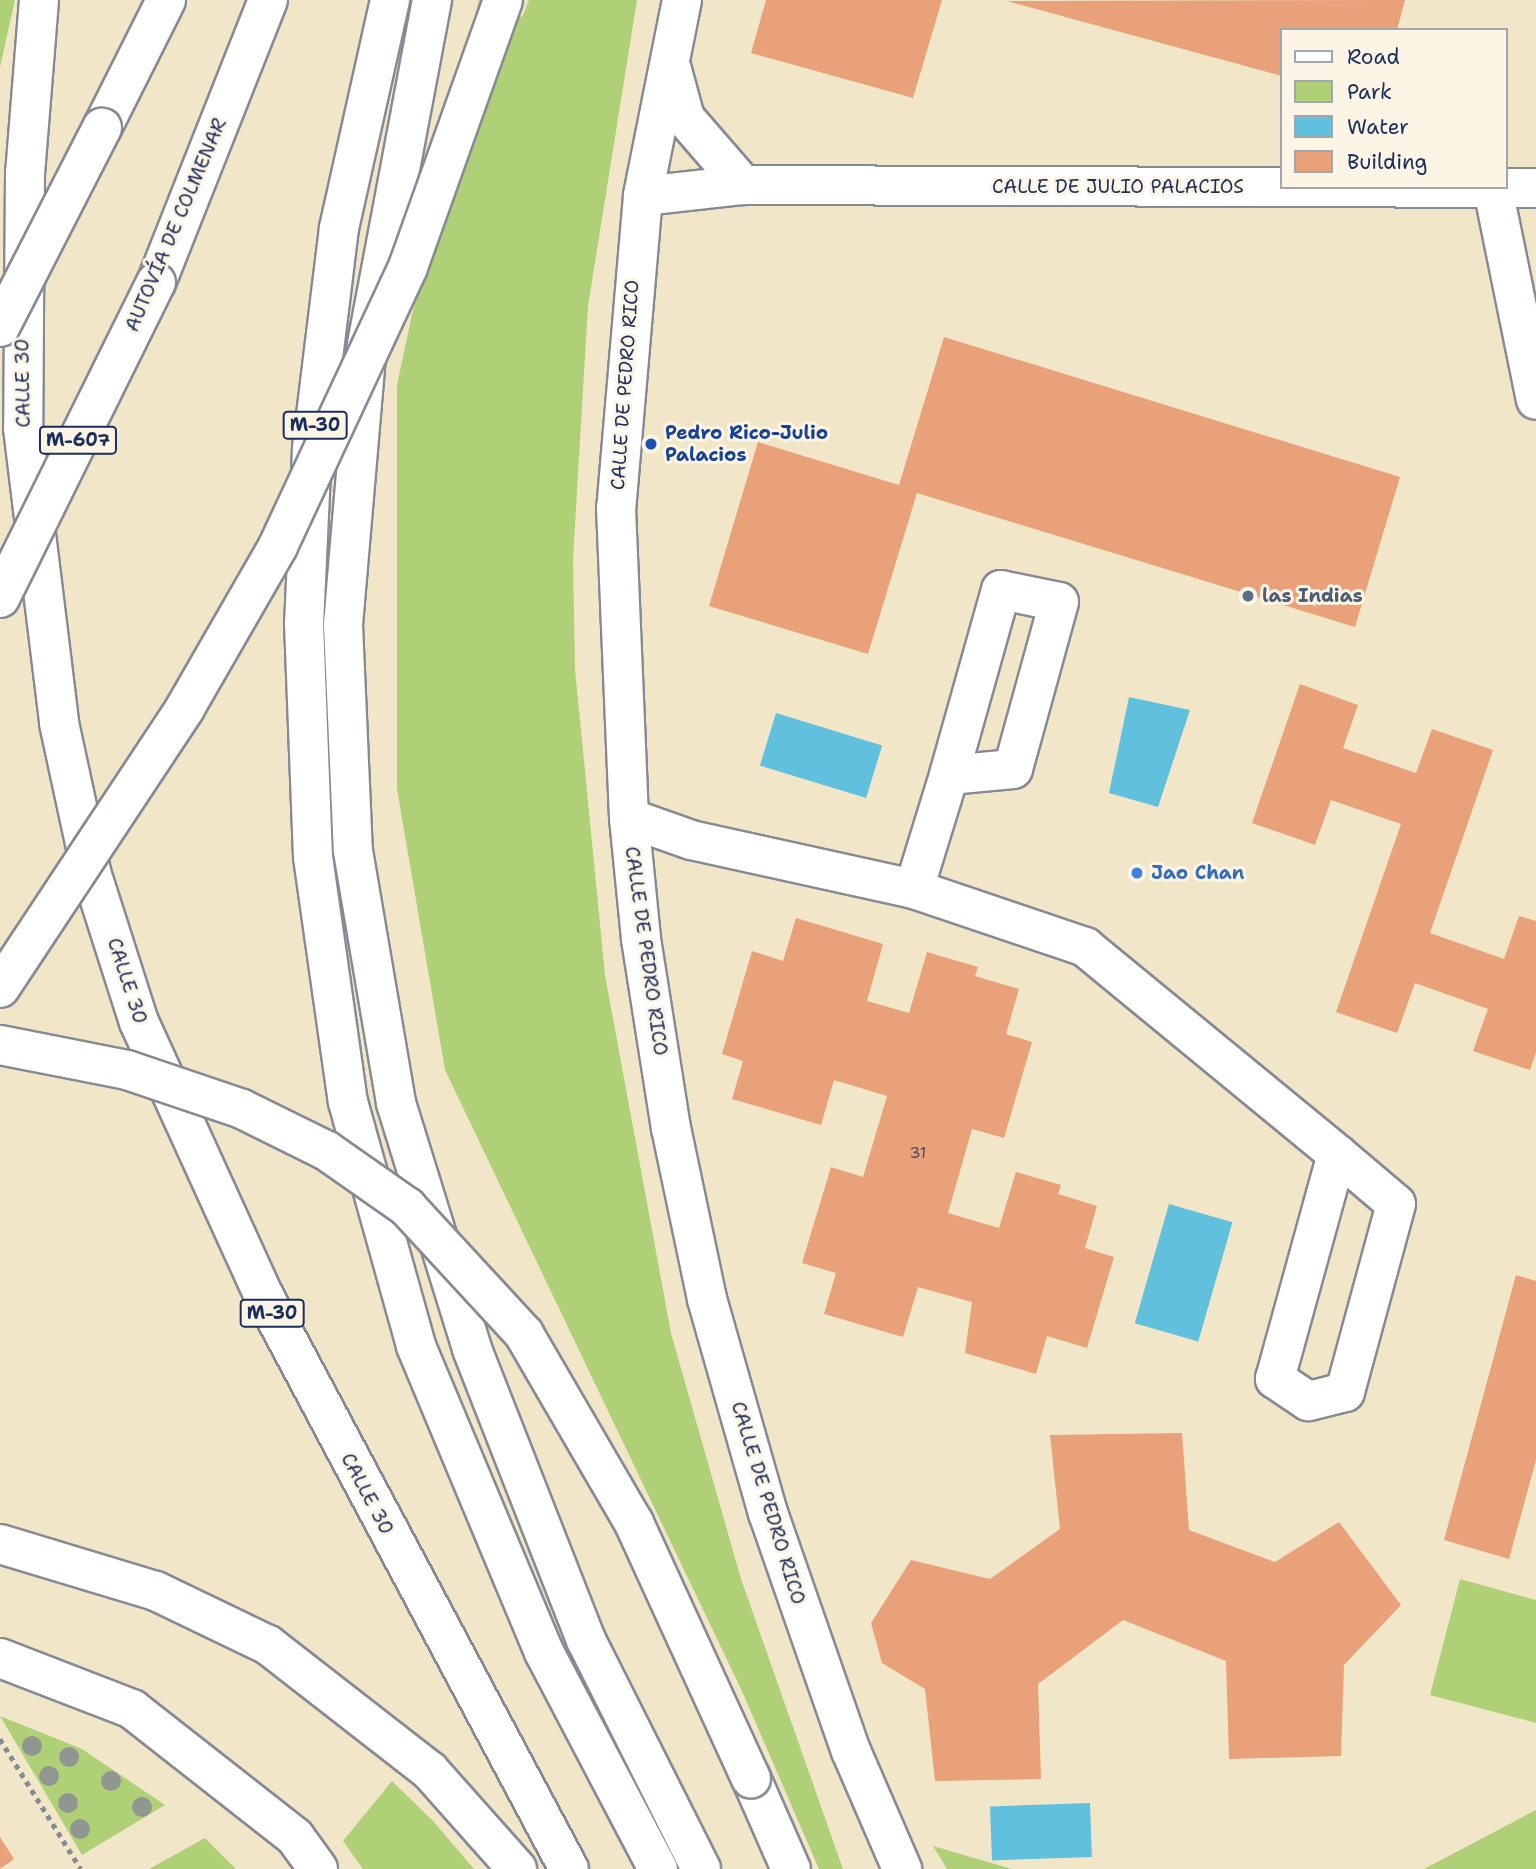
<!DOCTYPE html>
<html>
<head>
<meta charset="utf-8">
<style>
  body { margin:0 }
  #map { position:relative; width:1536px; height:1869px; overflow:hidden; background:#f2e6c9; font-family:"Shantell Sans",sans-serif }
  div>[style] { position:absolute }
  .green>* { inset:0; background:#b0d078 }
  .water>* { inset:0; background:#60c0de; transform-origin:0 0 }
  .building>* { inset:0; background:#e9a179 }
  .path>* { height:4.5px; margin-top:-2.25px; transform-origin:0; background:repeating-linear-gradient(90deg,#868a94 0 5px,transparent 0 10px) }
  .roads { filter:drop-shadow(2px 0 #868a94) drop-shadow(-2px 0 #868a94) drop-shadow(0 2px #868a94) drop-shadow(0 -2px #868a94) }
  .minor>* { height:38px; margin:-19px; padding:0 19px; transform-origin:19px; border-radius:19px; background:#fff }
  .highway>* { height:38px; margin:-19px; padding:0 19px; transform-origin:19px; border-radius:19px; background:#fff }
  .bridges { filter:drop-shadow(2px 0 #868a94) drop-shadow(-2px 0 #868a94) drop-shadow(0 2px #868a94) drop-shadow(0 -2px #868a94) }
  .highway-bridge>* { height:38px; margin:-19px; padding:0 19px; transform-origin:19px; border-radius:19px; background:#fff }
  .trees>* { width:20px; height:20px; margin:-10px; border-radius:50%; background:#909791 }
  .dots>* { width:19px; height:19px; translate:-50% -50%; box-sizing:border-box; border:4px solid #fcf5e5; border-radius:50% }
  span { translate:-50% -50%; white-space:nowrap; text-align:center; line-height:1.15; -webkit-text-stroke:6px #fcf5e5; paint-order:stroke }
  .number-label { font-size:16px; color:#4e4c65 }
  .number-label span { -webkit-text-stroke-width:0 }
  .shield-label span { padding:2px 5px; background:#fcf5e5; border:2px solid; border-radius:5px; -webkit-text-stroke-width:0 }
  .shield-label { font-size:18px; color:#1b2f5e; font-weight:700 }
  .street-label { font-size:19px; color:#1b2f5e }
  .transit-label { font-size:19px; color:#164399; font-weight:700 }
  .left { translate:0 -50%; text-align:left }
  .service-label { font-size:19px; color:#4e5e75; font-weight:700 }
  .shop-label { font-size:19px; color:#366cbe; font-weight:700 }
  .legend { position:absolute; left:1280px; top:28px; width:228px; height:161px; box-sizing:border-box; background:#fcf5e5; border:2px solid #a2a6af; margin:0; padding:9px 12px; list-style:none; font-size:21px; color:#1b2f5e }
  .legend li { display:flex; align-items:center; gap:14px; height:35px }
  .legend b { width:35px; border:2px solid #a2a6af }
</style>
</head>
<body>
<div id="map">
  <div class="green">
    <i style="clip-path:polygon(0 0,15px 0,0 67px)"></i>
    <i style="clip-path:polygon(479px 0,522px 17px,529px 0,637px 0,588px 306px,573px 559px,575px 669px,605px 975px,671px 1333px,741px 1579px,843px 1869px,819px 1869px,741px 1689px,445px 1070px,397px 789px,397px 385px)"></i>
    <i style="clip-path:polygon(1460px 1579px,1536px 1600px,1536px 1723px,1430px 1695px)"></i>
    <i style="clip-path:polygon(0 1716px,82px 1749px,165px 1805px,82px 1855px)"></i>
    <i style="clip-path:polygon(392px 1781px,434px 1822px,474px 1869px,363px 1869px,343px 1841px)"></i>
    <i style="clip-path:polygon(1536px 1810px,1536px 1869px,1424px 1869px)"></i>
    <i style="clip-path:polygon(205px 1838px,236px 1869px,149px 1869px)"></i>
    <i style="clip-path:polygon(933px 1846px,1012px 1869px,947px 1869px)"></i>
  </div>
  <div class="water">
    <i style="clip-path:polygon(1129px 697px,1190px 710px,1158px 807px,1109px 793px)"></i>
    <i style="left:776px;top:713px;width:111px;height:55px;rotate:17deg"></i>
    <i style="left:1169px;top:1204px;width:66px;height:124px;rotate:16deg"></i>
    <i style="left:1090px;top:1803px;width:54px;height:100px;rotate:88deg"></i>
  </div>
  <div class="building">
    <i style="clip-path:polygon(766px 0,942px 0,913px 98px,751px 53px)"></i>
    <i style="clip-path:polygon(1405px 0,1397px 30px,1282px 30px,1282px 76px,1007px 1px)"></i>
    <i style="clip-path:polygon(944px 337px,1400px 477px,1355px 627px,917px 493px,868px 654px,709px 606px,758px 442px,899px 485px)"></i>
    <i style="clip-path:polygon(1300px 684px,1358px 705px,1343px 748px,1416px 773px,1432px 729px,1493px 750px,1430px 933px,1504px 959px,1519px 916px,1536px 921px,1536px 1052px,1530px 1070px,1473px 1051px,1488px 1009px,1415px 983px,1397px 1033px,1336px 1012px,1401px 824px,1331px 800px,1315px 845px,1252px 823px)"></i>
    <i style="clip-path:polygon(796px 918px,883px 944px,867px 1001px,909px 1013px,927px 952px,978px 967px,975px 976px,1019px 989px,1006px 1034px,1032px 1042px,1004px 1138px,972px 1129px,948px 1213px,999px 1228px,1016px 1172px,1061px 1185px,1058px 1194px,1097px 1206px,1085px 1248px,1114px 1257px,1087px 1348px,1047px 1336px,1036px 1374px,965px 1353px,972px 1302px,918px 1287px,903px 1337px,824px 1314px,836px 1273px,802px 1263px,831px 1167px,863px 1177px,887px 1096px,834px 1080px,821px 1125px,732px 1099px,743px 1061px,722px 1054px,752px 951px,783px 961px)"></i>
    <i style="clip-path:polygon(1516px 1275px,1536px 1281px,1536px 1460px,1509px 1559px,1444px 1540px)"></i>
    <i style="clip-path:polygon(1182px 1433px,1189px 1530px,1275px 1562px,1339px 1522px,1401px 1605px,1344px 1665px,1341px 1756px,1229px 1759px,1226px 1661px,1123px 1620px,1038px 1684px,1041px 1779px,935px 1781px,925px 1689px,882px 1663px,871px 1623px,911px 1560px,990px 1579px,1060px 1529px,1050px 1435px)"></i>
    <i style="clip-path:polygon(0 1837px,14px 1859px,0 1869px)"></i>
  </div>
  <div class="path">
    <i style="left:0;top:1739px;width:153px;rotate:58.1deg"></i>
  </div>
  <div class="roads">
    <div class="minor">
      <i style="left:682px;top:0;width:200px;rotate:101.3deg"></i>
      <i style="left:643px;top:196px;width:313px;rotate:94.9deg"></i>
      <i style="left:616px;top:508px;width:310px;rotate:87.6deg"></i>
      <i style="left:629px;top:818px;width:122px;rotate:84.3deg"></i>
      <i style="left:641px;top:939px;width:191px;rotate:81deg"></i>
      <i style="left:671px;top:1128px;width:175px;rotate:78.1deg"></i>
      <i style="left:707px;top:1299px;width:223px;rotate:74.1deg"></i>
      <i style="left:768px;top:1513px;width:252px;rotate:70.8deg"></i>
      <i style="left:851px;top:1751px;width:129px;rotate:66.6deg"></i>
      <i style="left:672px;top:70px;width:50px;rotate:74.8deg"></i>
      <i style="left:685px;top:118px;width:89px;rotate:49.1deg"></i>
      <i style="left:1493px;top:189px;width:215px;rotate:78.5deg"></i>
      <i style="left:643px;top:196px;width:101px;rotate:-6.3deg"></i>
      <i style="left:743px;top:185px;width:793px;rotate:0.22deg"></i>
      <i style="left:1001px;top:590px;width:59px;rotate:11.7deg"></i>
      <i style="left:1059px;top:602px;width:173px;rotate:105.4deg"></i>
      <i style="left:1013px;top:769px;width:64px;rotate:174.6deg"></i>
      <i style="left:949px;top:775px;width:192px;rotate:-74.3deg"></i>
      <i style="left:629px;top:818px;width:66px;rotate:19.5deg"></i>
      <i style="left:691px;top:840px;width:228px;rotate:12.4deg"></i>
      <i style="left:914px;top:889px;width:181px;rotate:18.7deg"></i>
      <i style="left:1085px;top:947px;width:326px;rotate:39.4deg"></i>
      <i style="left:1337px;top:1154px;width:77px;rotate:40.3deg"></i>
      <i style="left:1396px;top:1204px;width:195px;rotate:105.2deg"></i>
      <i style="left:1345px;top:1392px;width:38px;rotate:166deg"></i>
      <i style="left:1308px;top:1401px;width:40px;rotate:-146deg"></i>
      <i style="left:1275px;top:1379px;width:233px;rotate:-74.6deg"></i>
      <i style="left:914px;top:889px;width:119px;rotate:-72.9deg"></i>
      <i style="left:0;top:1658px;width:142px;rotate:21.1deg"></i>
      <i style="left:132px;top:1709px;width:207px;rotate:38.1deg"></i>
      <i style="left:295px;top:1837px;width:39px;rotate:54deg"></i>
    </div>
    <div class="highway">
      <i style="left:39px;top:0;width:174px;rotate:94.6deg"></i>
      <i style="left:25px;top:173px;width:255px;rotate:90.4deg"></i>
      <i style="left:23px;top:428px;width:297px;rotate:83deg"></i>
      <i style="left:59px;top:723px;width:156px;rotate:77.8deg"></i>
      <i style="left:92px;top:875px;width:154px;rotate:72.3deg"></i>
      <i style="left:139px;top:1022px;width:299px;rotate:65.5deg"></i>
      <i style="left:263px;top:1294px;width:651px;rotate:61.98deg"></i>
      <i style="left:390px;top:0;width:234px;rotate:102.6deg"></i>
      <i style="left:339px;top:228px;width:223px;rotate:97deg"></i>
      <i style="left:312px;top:449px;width:174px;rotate:92.6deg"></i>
      <i style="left:304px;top:623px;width:234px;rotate:87.8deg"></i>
      <i style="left:313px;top:857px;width:247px;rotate:81.9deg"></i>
      <i style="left:348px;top:1102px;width:253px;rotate:74.4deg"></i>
      <i style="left:416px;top:1346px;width:332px;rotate:67.3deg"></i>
      <i style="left:544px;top:1652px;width:245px;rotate:62.3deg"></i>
      <i style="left:432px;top:0;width:351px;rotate:100.7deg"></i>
      <i style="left:367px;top:345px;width:281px;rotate:94.9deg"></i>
      <i style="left:343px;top:625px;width:226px;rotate:87.5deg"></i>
      <i style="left:353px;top:851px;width:256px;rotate:80.3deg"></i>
      <i style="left:396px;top:1103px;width:257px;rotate:72.8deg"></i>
      <i style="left:472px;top:1349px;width:313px;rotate:68.6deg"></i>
      <i style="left:586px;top:1640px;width:256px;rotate:63.3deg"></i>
      <i style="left:102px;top:128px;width:143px;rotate:-63.4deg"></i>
      <i style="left:156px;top:283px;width:304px;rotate:-68.4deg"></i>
      <i style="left:0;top:1544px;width:163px;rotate:16.8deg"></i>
      <i style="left:156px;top:1591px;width:124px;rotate:25.7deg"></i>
      <i style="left:268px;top:1645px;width:205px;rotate:37.9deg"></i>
      <i style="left:430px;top:1771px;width:131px;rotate:48.4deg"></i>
      <i style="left:751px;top:1778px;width:99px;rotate:66.3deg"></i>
    </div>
  </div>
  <div class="bridges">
    <div class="highway-bridge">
      <i style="left:0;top:327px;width:224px;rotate:-62.9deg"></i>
      <i style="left:0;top:598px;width:352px;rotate:-63.7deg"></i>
      <i style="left:0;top:988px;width:336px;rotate:-56.5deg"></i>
      <i style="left:185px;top:708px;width:187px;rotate:-60.1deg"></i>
      <i style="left:278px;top:546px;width:308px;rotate:-65deg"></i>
      <i style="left:408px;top:267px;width:283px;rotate:-70.4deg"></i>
      <i style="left:0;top:1045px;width:129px;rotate:11.1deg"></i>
      <i style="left:127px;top:1070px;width:121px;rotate:18.7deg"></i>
      <i style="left:242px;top:1109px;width:95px;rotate:26.3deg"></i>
      <i style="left:327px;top:1151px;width:98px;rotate:35deg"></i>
      <i style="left:407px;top:1207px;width:173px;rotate:47.3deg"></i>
      <i style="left:524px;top:1334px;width:219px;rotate:59.8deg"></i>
      <i style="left:634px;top:1523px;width:281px;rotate:65.4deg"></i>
    </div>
  </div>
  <div class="trees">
    <i style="left:32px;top:1746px"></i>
    <i style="left:69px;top:1757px"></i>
    <i style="left:49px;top:1776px"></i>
    <i style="left:111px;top:1781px"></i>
    <i style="left:68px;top:1803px"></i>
    <i style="left:142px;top:1807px"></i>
    <i style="left:80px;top:1829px"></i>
  </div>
  <div class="dots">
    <i style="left:651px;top:444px;background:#1a4fb4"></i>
    <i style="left:1248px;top:596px;background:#5c6f8a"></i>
    <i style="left:1137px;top:873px;background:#3f7fe0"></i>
  </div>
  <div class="number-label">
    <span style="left:918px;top:1153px">31</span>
  </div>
  <div class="shield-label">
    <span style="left:315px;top:425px">M-30</span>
    <span style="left:78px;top:440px">M-607</span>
    <span style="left:272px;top:1313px">M-30</span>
  </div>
  <div class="street-label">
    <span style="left:1118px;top:187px">CALLE DE JULIO PALACIOS</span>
    <span style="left:176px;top:225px;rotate:-67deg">AUTOVÍA DE COLMENAR</span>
    <span style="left:23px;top:383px;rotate:-91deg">CALLE 30</span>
    <span style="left:625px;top:385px;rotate:-86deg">CALLE DE PEDRO RICO</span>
    <span style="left:646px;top:951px;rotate:82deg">CALLE DE PEDRO RICO</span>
    <span style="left:127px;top:981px;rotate:72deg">CALLE 30</span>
    <span style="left:367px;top:1494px;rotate:62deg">CALLE 30</span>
    <span style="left:768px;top:1503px;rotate:73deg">CALLE DE PEDRO RICO</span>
  </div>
  <div class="transit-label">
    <span class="left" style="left:665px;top:444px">Pedro Rico-Julio<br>Palacios</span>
  </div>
  <div class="service-label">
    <span class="left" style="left:1262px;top:596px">las Indias</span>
  </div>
  <div class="shop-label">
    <span class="left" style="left:1151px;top:873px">Jao Chan</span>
  </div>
  <ul class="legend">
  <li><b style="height:9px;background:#fff"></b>Road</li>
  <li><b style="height:19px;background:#b0d078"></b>Park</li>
  <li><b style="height:19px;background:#60c0de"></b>Water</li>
  <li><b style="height:19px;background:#e9a179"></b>Building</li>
  </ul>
</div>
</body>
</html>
